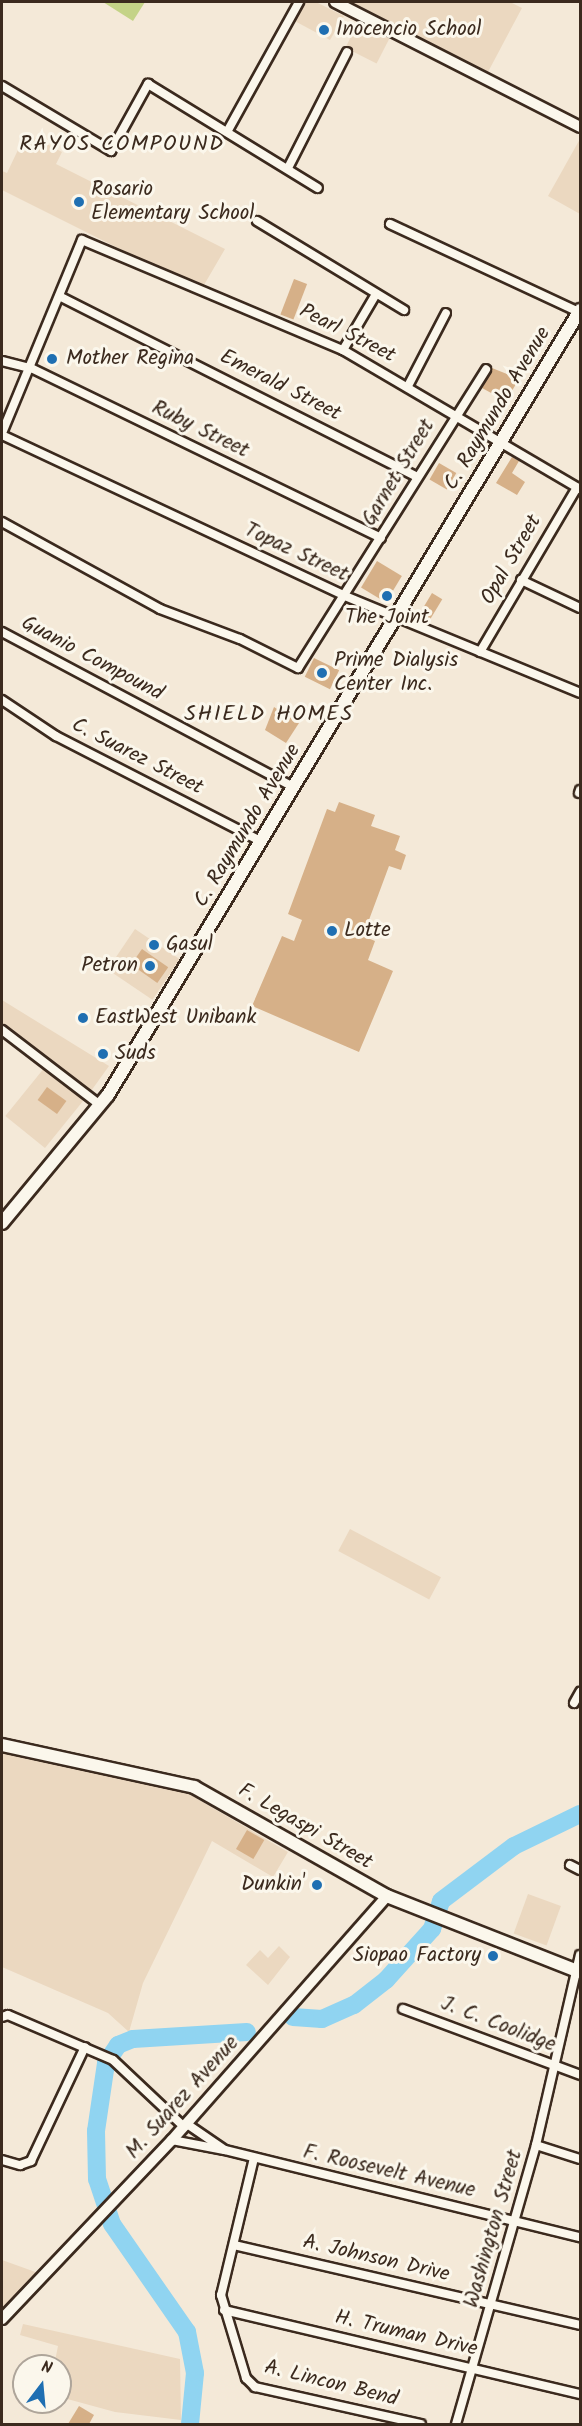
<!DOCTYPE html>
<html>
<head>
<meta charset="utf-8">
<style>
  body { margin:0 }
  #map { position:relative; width:582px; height:2426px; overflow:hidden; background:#f4e9d8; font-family:Kalam,sans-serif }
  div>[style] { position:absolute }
  .built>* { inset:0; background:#ebd8c0; transform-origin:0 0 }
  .green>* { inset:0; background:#c4d387 }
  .river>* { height:18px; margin:-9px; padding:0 9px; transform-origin:9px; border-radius:9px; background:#90d4f1 }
  .building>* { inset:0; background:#d6b088; transform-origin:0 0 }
  .roads { filter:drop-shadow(2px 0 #3b2a1e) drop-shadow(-2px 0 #3b2a1e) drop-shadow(0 2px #3b2a1e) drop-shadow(0 -2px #3b2a1e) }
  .minor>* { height:8px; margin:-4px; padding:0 4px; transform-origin:4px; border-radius:4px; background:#fbf7ec }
  .tertiary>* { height:10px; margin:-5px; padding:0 5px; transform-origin:5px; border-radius:5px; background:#fbf7ec }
  .secondary>* { height:12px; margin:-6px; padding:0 6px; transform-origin:6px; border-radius:6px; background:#fbf7ec }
  .dots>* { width:16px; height:16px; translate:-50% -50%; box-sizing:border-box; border:3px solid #fbf7ec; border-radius:50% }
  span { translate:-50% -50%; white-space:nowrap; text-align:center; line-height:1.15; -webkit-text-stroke:6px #fbf7ec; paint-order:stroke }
  .poi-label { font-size:21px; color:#3b2a1e }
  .left { translate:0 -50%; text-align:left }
  .right { translate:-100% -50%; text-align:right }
  .street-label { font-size:21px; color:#3b2a1e }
  .neighbourhood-label { font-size:22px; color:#3b2a1e; letter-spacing:1.5px }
  .frame { position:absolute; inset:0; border:3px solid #3b2a1e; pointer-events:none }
  .north { position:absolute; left:12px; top:2354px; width:60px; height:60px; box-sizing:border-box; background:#fbf7ec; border:2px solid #aea59a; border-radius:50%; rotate:16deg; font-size:16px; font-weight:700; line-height:24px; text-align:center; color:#3b2a1e }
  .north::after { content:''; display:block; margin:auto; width:21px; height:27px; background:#1f6fb2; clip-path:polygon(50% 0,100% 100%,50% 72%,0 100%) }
</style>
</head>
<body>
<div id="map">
  <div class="built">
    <i style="clip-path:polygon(301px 2px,316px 2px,344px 16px,330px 40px,291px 19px)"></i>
    <i style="clip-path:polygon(351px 2px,510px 2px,522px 8px,488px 72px)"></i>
    <i style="left:359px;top:21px;width:35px;height:30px;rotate:27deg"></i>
    <i style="clip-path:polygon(26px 133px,62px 152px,56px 164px,225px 249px,204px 285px,142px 260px,2px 190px,2px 171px,7px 173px)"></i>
    <i style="clip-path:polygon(580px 139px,580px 214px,548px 196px)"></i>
    <i style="left:135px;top:929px;width:54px;height:49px;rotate:34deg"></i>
    <i style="clip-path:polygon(2px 1000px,109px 1066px,91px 1091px,2px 1023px)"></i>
    <i style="left:45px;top:1067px;width:51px;height:63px;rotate:39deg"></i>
    <i style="left:350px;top:1529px;width:103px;height:25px;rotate:28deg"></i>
    <i style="clip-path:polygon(2px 1752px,187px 1793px,288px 1852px,273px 1877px,212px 1841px,143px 1983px,129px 2032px,108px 2013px,2px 1967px)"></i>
    <i style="left:528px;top:1894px;width:35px;height:42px;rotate:20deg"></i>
    <i style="clip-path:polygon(279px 1946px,290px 1957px,268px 1985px,246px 1965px,260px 1950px,268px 1958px)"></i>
    <i style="clip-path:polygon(2px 2260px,41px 2274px,2px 2313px)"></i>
    <i style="clip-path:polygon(23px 2324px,180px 2359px,181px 2420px,115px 2412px,60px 2397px,60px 2366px,54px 2366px,58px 2346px,20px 2335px)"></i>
  </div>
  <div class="green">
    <i style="clip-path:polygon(103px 2px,145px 2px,133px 21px)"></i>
  </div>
  <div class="river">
    <i style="left:293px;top:2017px;width:29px;rotate:4deg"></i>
    <i style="left:322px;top:2019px;width:35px;rotate:-24deg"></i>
    <i style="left:354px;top:2005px;width:41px;rotate:-38deg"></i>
    <i style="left:386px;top:1980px;width:69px;rotate:-48deg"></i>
    <i style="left:432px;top:1929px;width:29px;rotate:-72deg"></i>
    <i style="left:441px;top:1901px;width:91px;rotate:-37deg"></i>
    <i style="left:514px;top:1846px;width:73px;rotate:-25.9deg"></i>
    <i style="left:190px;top:2424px;width:51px;rotate:-84.4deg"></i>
    <i style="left:195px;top:2373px;width:42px;rotate:-101deg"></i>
    <i style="left:187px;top:2332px;width:131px;rotate:-124.8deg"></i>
    <i style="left:112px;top:2224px;width:47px;rotate:-108.4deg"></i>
    <i style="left:97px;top:2179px;width:48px;rotate:-91.2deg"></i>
    <i style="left:96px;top:2131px;width:69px;rotate:-81.6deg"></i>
    <i style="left:106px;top:2063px;width:22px;rotate:-56deg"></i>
    <i style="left:118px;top:2045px;width:16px;rotate:-22deg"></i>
    <i style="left:133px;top:2039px;width:114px;rotate:-3.5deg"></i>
  </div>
  <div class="building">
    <i style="left:294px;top:279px;width:14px;height:38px;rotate:21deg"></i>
    <i style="clip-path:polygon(492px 368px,519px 379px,506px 401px,482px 388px)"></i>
    <i style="clip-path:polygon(512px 457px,519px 461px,512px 473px,525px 482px,517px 495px,496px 483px)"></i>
    <i style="left:439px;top:463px;width:20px;height:19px;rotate:30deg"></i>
    <i style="left:377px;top:561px;width:29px;height:31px;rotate:31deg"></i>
    <i style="left:432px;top:593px;width:12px;height:27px;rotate:31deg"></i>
    <i style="left:314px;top:658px;width:28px;height:21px;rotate:26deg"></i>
    <i style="clip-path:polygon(274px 707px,299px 723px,286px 743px,265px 730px)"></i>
    <i style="clip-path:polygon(339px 802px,375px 815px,371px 826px,400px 836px,395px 850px,406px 855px,401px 870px,389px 866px,363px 936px,375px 941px,368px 960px,393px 971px,359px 1052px,252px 1006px,282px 936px,294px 941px,302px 920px,288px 914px,327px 809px,335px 812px)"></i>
    <i style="left:142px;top:949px;width:32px;height:19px;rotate:35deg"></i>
    <i style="left:47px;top:1087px;width:24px;height:16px;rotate:36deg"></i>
    <i style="left:247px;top:1830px;width:20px;height:22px;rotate:30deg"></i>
    <i style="clip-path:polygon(79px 2406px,94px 2415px,89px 2424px,68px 2424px)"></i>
  </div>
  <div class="roads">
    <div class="minor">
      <i style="left:2px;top:86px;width:127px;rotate:30.8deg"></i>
      <i style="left:111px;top:151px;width:77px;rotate:-61.1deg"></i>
      <i style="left:148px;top:84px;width:199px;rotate:31.5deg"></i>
      <i style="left:227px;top:132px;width:149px;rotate:-61deg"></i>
      <i style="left:288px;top:168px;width:130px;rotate:-63deg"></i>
      <i style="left:257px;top:221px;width:172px;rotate:31.2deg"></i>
      <i style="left:390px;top:224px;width:208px;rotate:25deg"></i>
      <i style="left:61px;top:297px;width:399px;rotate:26.8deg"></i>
      <i style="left:343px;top:350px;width:65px;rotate:-59.5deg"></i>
      <i style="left:2px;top:361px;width:30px;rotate:14deg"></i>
      <i style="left:31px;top:368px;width:389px;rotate:25.9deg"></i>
      <i style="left:408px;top:386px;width:82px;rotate:-62.5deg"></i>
      <i style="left:2px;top:433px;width:209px;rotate:-67.5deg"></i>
      <i style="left:82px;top:240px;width:283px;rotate:22.9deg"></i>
      <i style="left:343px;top:350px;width:275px;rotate:30.4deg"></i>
      <i style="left:2px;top:435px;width:379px;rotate:25.1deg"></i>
      <i style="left:345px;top:596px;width:254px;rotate:22.4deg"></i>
      <i style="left:2px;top:522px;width:180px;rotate:28.8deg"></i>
      <i style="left:160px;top:609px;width:85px;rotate:20.6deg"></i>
      <i style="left:240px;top:639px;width:65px;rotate:26.6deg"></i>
      <i style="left:298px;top:668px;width:353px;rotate:-57.8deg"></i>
      <i style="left:521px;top:580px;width:65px;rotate:25.4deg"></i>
      <i style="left:2px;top:632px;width:330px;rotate:28deg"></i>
      <i style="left:480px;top:652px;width:191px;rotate:-59.5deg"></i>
      <i style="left:2px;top:700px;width:65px;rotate:33.7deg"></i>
      <i style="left:56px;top:736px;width:229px;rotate:27.2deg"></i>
      <i style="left:579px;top:793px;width:3px;rotate:-72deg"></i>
      <i style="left:2px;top:1030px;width:123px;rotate:37.4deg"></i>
      <i style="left:574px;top:1703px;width:13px;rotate:-61deg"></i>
      <i style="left:570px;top:1865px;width:11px;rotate:27deg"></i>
      <i style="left:403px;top:2009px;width:189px;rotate:20.4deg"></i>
      <i style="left:2px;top:2017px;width:6px;rotate:-18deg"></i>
      <i style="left:8px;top:2015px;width:114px;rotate:23.2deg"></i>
      <i style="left:113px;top:2060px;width:98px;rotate:43.3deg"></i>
      <i style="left:187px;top:2124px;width:46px;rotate:34.4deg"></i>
      <i style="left:225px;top:2150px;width:366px;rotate:13.8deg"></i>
      <i style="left:172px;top:2140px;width:53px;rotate:10.9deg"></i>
      <i style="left:536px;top:2145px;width:46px;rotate:17.7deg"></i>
      <i style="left:254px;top:2158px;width:141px;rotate:103.5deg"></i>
      <i style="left:221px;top:2295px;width:87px;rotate:73.2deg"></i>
      <i style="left:246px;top:2378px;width:13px;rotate:45deg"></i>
      <i style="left:255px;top:2387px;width:170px;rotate:12.6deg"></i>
      <i style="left:2px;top:2160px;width:19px;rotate:16deg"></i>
      <i style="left:20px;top:2165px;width:12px;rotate:-20deg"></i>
      <i style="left:31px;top:2161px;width:126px;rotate:-64.7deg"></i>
      <i style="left:234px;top:2245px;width:355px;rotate:13deg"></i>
      <i style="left:224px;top:2310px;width:366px;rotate:13.3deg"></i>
      <i style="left:456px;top:2424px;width:290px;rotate:-74deg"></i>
      <i style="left:536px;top:2145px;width:195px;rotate:-77deg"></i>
    </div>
    <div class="tertiary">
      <i style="left:335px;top:2px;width:275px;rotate:27deg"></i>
      <i style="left:2px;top:2319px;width:247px;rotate:-46.5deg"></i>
      <i style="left:172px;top:2140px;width:325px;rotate:-48.6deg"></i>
    </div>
    <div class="secondary">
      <i style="left:2px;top:1223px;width:166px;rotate:-50.4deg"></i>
      <i style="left:108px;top:1095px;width:916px;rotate:-58.98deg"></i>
      <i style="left:2px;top:1745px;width:197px;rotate:12.3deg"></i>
      <i style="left:194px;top:1787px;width:222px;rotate:29.5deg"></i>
      <i style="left:387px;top:1896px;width:207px;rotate:21.5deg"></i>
    </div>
  </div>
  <div class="dots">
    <i style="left:324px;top:30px;background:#1f6fb2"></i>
    <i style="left:79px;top:202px;background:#1f6fb2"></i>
    <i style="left:52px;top:359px;background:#1f6fb2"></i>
    <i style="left:387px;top:596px;background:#1f6fb2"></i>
    <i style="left:322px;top:673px;background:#1f6fb2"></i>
    <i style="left:332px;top:931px;background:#1f6fb2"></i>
    <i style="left:154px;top:945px;background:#1f6fb2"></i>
    <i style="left:150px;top:966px;background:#1f6fb2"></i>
    <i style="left:83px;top:1018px;background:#1f6fb2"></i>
    <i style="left:103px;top:1054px;background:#1f6fb2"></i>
    <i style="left:317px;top:1885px;background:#1f6fb2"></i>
    <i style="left:493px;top:1956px;background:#1f6fb2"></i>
  </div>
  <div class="poi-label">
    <span class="left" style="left:336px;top:30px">Inocencio School</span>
    <span class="left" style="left:91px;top:202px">Rosario<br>Elementary School</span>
    <span class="left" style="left:66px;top:359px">Mother Regina</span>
    <span style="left:387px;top:618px">The Joint</span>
    <span class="left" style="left:334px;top:673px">Prime Dialysis<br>Center Inc.</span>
    <span class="left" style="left:344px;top:931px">Lotte</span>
    <span class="left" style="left:166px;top:945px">Gasul</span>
    <span class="right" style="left:138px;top:966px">Petron</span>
    <span class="left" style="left:95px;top:1018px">EastWest Unibank</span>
    <span class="left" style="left:115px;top:1054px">Suds</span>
    <span class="right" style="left:305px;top:1885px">Dunkin'</span>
    <span class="right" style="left:481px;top:1956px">Siopao Factory</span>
  </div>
  <div class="street-label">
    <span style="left:347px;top:334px;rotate:27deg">Pearl Street</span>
    <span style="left:280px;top:386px;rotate:27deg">Emerald Street</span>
    <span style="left:498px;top:409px;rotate:-59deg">C. Raymundo Avenue</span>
    <span style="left:200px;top:430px;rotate:26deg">Ruby Street</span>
    <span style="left:399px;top:473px;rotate:-59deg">Garnet Street</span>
    <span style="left:296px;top:553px;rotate:25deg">Topaz Street</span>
    <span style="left:512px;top:560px;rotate:-60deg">Opal Street</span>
    <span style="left:92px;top:659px;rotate:28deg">Guanio Compound</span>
    <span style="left:137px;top:757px;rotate:27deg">C. Suarez Street</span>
    <span style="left:248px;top:826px;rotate:-59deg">C. Raymundo Avenue</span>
    <span style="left:305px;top:1827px;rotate:30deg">F. Legaspi Street</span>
    <span style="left:498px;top:2025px;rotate:21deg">J. C. Coolidge</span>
    <span style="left:183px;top:2098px;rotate:-48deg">M. Suarez Avenue</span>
    <span style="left:389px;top:2172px;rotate:13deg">F. Roosevelt Avenue</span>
    <span style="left:494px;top:2229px;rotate:-74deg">Washington Street</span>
    <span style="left:376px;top:2259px;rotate:13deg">A. Johnson Drive</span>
    <span style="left:406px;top:2334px;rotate:13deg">H. Truman Drive</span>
    <span style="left:331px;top:2384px;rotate:14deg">A. Lincon Bend</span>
  </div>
  <div class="neighbourhood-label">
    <span style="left:122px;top:145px">RAYOS COMPOUND</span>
    <span style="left:269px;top:715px">SHIELD HOMES</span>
  </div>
  <div class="frame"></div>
  <div class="north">N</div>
</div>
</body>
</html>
